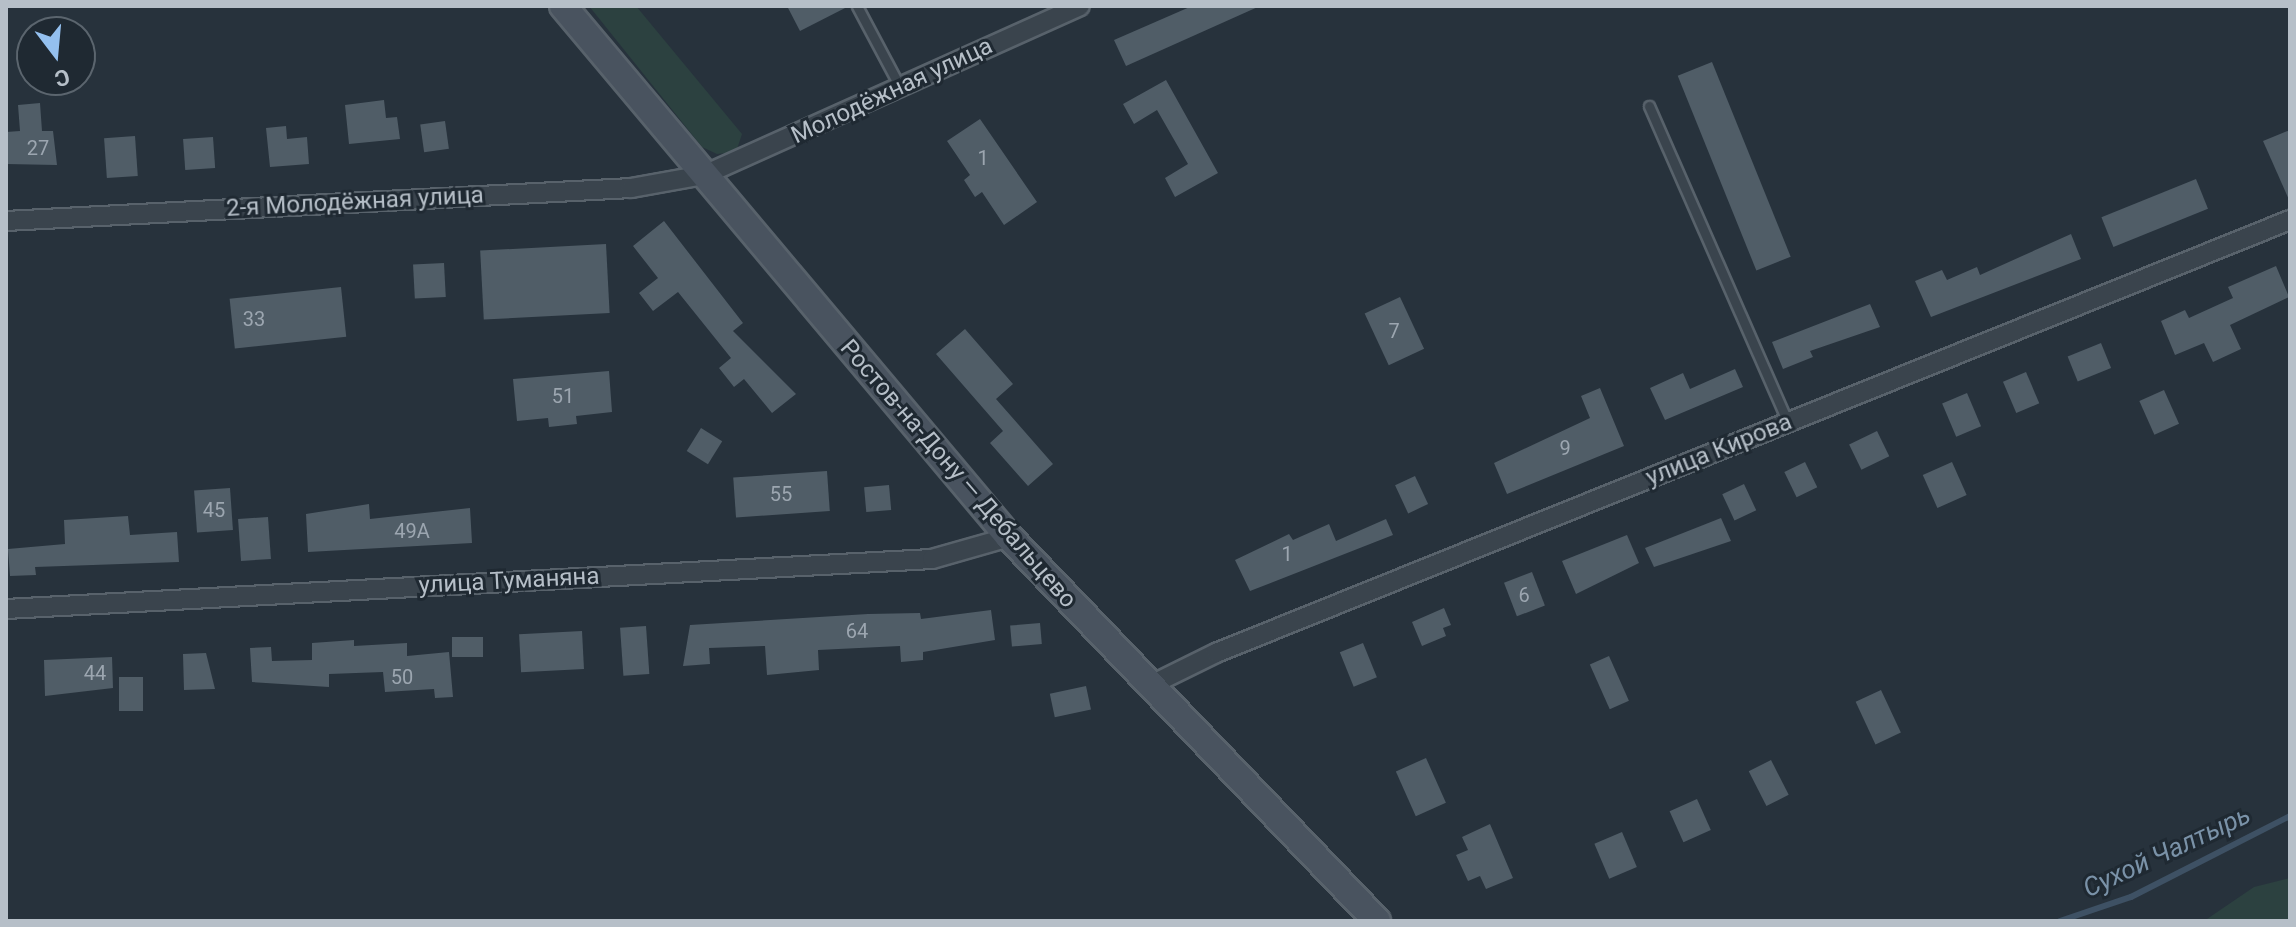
<!DOCTYPE html>
<html>
<head>
<meta charset="utf-8">
<style>
  body { margin:0 }
  #map { position:relative; width:2296px; height:927px; overflow:hidden; background:#27323c; font-family:Roboto,sans-serif }
  div>[style] { position:absolute }
  .green>* { inset:0; background:#2c4140 }
  .stream>* { height:6px; margin:-3px; padding:0 3px; transform-origin:3px; border-radius:3px; background:#3e5164 }
  .building>* { inset:0; background:#505d67; transform-origin:0 0 }
  .roads { filter:drop-shadow(2px 0 #58626b) drop-shadow(-2px 0 #58626b) drop-shadow(0 2px #58626b) drop-shadow(0 -2px #58626b) }
  .lane>* { height:9px; margin:-4.5px; padding:0 4.5px; transform-origin:4.5px; border-radius:4.5px; background:#3a444d }
  .street>* { height:18px; margin:-9px; padding:0 9px; transform-origin:9px; border-radius:9px; background:#3a444d }
  .secondary>* { height:26px; margin:-13px; padding:0 13px; transform-origin:13px; border-radius:13px; background:#49535f }
  span { translate:-50% -50%; white-space:nowrap; text-align:center; line-height:1.15; -webkit-text-stroke:6px #1f2932; paint-order:stroke }
  .number-label { font-size:20px; color:#9ca6b0 }
  .number-label span { -webkit-text-stroke-width:0 }
  .street-label { font-size:24px; color:#b6bfc8 }
  .water-label { font-size:26px; color:#7a92a8; font-style:italic }
  .frame { position:absolute; inset:0; border:8px solid #b6bfc8; pointer-events:none }
  .north { position:absolute; left:16px; top:16px; width:80px; height:80px; box-sizing:border-box; background:#1f2932; border:2px solid #5b656e; border-radius:50%; rotate:164deg; font-size:22px; font-weight:700; line-height:32px; text-align:center; color:#b6bfc8 }
  .north::after { content:''; display:block; margin:auto; width:28px; height:36px; background:#94c0ef; clip-path:polygon(50% 0,100% 100%,50% 72%,0 100%) }
</style>
</head>
<body>
<div id="map">
  <div class="green">
    <i style="clip-path:polygon(589px 6px,636px 6px,742px 134px,736px 152px,717px 154px,702px 147px)"></i>
    <i style="clip-path:polygon(2290px 878px,2290px 921px,2204px 921px,2254px 887px)"></i>
  </div>
  <div class="stream">
    <i style="left:2060px;top:921px;width:75px;rotate:-18.7deg"></i>
    <i style="left:2131px;top:897px;width:178px;rotate:-27deg"></i>
  </div>
  <div class="building">
    <i style="clip-path:polygon(787px 6px,849px 6px,800px 31px)"></i>
    <i style="clip-path:polygon(1192px 6px,1260px 6px,1126px 66px,1114px 40px)"></i>
    <i style="left:1712px;top:62px;width:210px;height:37px;rotate:68deg"></i>
    <i style="clip-path:polygon(1166px 80px,1218px 173px,1175px 197px,1165px 178px,1188px 164px,1157px 110px,1134px 124px,1123px 104px)"></i>
    <i style="clip-path:polygon(384px 100px,386px 118px,397px 117px,400px 139px,349px 144px,345px 105px)"></i>
    <i style="clip-path:polygon(40px 103px,42px 131px,53px 131px,57px 165px,6px 164px,6px 132px,20px 131px,18px 105px)"></i>
    <i style="clip-path:polygon(980px 119px,1037px 202px,1004px 225px,982px 192px,975px 197px,964px 180px,970px 175px,947px 141px)"></i>
    <i style="left:445px;top:121px;width:28px;height:25px;rotate:82deg"></i>
    <i style="clip-path:polygon(286px 126px,287px 139px,307px 137px,309px 164px,270px 167px,266px 128px)"></i>
    <i style="clip-path:polygon(2290px 130px,2290px 202px,2263px 141px)"></i>
    <i style="left:135px;top:136px;width:40px;height:31px;rotate:86deg"></i>
    <i style="left:213px;top:137px;width:31px;height:30px;rotate:86deg"></i>
    <i style="left:2196px;top:179px;width:32px;height:102px;rotate:68deg"></i>
    <i style="clip-path:polygon(664px 221px,743px 323px,733px 331px,796px 394px,772px 413px,744px 379px,734px 387px,719px 368px,731px 358px,678px 292px,653px 311px,639px 293px,658px 278px,633px 246px)"></i>
    <i style="clip-path:polygon(2071px 234px,2081px 259px,1931px 317px,1915px 281px,1942px 270px,1947px 280px,1977px 267px,1980px 275px)"></i>
    <i style="left:606px;top:244px;width:69px;height:126px;rotate:87deg"></i>
    <i style="left:444px;top:263px;width:34px;height:31px;rotate:87deg"></i>
    <i style="clip-path:polygon(2276px 266px,2289px 297px,2230px 325px,2241px 349px,2213px 362px,2204px 343px,2175px 355px,2161px 321px,2185px 310px,2189px 318px,2233px 298px,2228px 287px)"></i>
    <i style="left:341px;top:287px;width:50px;height:112px;rotate:84deg"></i>
    <i style="left:1400px;top:297px;width:57px;height:39px;rotate:65deg"></i>
    <i style="clip-path:polygon(1870px 304px,1880px 327px,1810px 351px,1813px 357px,1783px 369px,1772px 342px)"></i>
    <i style="clip-path:polygon(965px 329px,1013px 384px,996px 399px,1053px 464px,1028px 486px,990px 443px,1003px 431px,936px 354px)"></i>
    <i style="left:2101px;top:343px;width:27px;height:36px;rotate:68deg"></i>
    <i style="clip-path:polygon(1735px 369px,1743px 387px,1665px 420px,1650px 388px,1683px 373px,1690px 389px)"></i>
    <i style="clip-path:polygon(609px 371px,612px 412px,576px 416px,577px 424px,549px 427px,548px 418px,517px 421px,513px 379px)"></i>
    <i style="left:2026px;top:372px;width:34px;height:25px;rotate:67deg"></i>
    <i style="clip-path:polygon(1600px 388px,1624px 446px,1507px 494px,1494px 463px,1590px 418px,1581px 396px)"></i>
    <i style="left:2164px;top:390px;width:37px;height:27px;rotate:66deg"></i>
    <i style="left:1967px;top:393px;width:36px;height:27px;rotate:67deg"></i>
    <i style="left:701px;top:428px;width:25px;height:27px;rotate:32deg"></i>
    <i style="left:1877px;top:431px;width:28px;height:31px;rotate:64deg"></i>
    <i style="left:1805px;top:462px;width:28px;height:23px;rotate:64deg"></i>
    <i style="left:1952px;top:462px;width:36px;height:32px;rotate:66deg"></i>
    <i style="left:827px;top:471px;width:40px;height:94px;rotate:86deg"></i>
    <i style="left:1415px;top:476px;width:31px;height:22px;rotate:65deg"></i>
    <i style="left:1744px;top:484px;width:29px;height:24px;rotate:65deg"></i>
    <i style="left:889px;top:485px;width:25px;height:25px;rotate:85deg"></i>
    <i style="left:230px;top:488px;width:42px;height:36px;rotate:86deg"></i>
    <i style="clip-path:polygon(369px 504px,370px 519px,470px 508px,472px 543px,308px 552px,306px 514px)"></i>
    <i style="clip-path:polygon(128px 516px,130px 535px,177px 532px,179px 562px,35px 567px,36px 575px,10px 576px,8px 549px,65px 544px,64px 520px)"></i>
    <i style="left:268px;top:517px;width:42px;height:30px;rotate:86deg"></i>
    <i style="clip-path:polygon(1721px 518px,1731px 541px,1654px 567px,1645px 548px)"></i>
    <i style="clip-path:polygon(1386px 519px,1393px 535px,1250px 591px,1235px 560px,1289px 534px,1293px 540px,1329px 524px,1336px 541px)"></i>
    <i style="clip-path:polygon(1627px 535px,1639px 563px,1576px 594px,1562px 561px)"></i>
    <i style="left:1532px;top:572px;width:36px;height:30px;rotate:69deg"></i>
    <i style="clip-path:polygon(1444px 608px,1451px 625px,1443px 628px,1446px 636px,1422px 646px,1412px 622px)"></i>
    <i style="clip-path:polygon(991px 610px,995px 640px,923px 652px,923px 660px,901px 662px,900px 646px,818px 650px,819px 670px,767px 675px,765px 646px,709px 648px,710px 664px,683px 666px,690px 625px,868px 614px,920px 613px,921px 619px)"></i>
    <i style="left:1040px;top:623px;width:21px;height:30px;rotate:85deg"></i>
    <i style="left:646px;top:626px;width:48px;height:26px;rotate:86deg"></i>
    <i style="left:582px;top:631px;width:38px;height:63px;rotate:87deg"></i>
    <i style="left:483px;top:637px;width:20px;height:31px;rotate:90deg"></i>
    <i style="clip-path:polygon(354px 640px,354px 646px,407px 643px,407px 656px,449px 652px,453px 697px,435px 698px,434px 689px,385px 692px,383px 672px,329px 674px,329px 687px,252px 682px,250px 648px,271px 647px,272px 661px,312px 660px,312px 643px)"></i>
    <i style="left:1363px;top:643px;width:37px;height:25px;rotate:68deg"></i>
    <i style="clip-path:polygon(206px 653px,215px 689px,184px 690px,183px 654px)"></i>
    <i style="left:1609px;top:656px;width:49px;height:21px;rotate:66deg"></i>
    <i style="clip-path:polygon(112px 657px,113px 688px,45px 696px,44px 660px)"></i>
    <i style="left:119px;top:677px;width:24px;height:34px"></i>
    <i style="left:1086px;top:686px;width:24px;height:37px;rotate:78deg"></i>
    <i style="left:1881px;top:690px;width:47px;height:28px;rotate:65deg"></i>
    <i style="left:1426px;top:758px;width:49px;height:33px;rotate:66deg"></i>
    <i style="left:1771px;top:760px;width:39px;height:25px;rotate:63deg"></i>
    <i style="left:1697px;top:799px;width:34px;height:30px;rotate:66deg"></i>
    <i style="clip-path:polygon(1490px 824px,1513px 878px,1486px 889px,1480px 876px,1468px 881px,1456px 855px,1468px 850px,1462px 837px)"></i>
    <i style="left:1622px;top:832px;width:38px;height:30px;rotate:67deg"></i>
  </div>
  <div class="roads">
    <div class="lane">
      <i style="left:857px;top:6px;width:89px;rotate:62deg"></i>
      <i style="left:1649px;top:106px;width:346px;rotate:66.3deg"></i>
    </div>
    <div class="street">
      <i style="left:6px;top:221px;width:626px;rotate:-3.02deg"></i>
      <i style="left:631px;top:188px;width:74px;rotate:-10.1deg"></i>
      <i style="left:704px;top:175px;width:412px;rotate:-24.2deg"></i>
      <i style="left:6px;top:609px;width:927px;rotate:-3.09deg"></i>
      <i style="left:932px;top:559px;width:80px;rotate:-15.9deg"></i>
      <i style="left:1149px;top:686px;width:75px;rotate:-26.2deg"></i>
      <i style="left:1216px;top:653px;width:1158px;rotate:-21.96deg"></i>
    </div>
    <div class="secondary">
      <i style="left:563px;top:6px;width:693px;rotate:49.97deg"></i>
      <i style="left:1009px;top:537px;width:532px;rotate:46.22deg"></i>
    </div>
  </div>
  <div class="number-label">
    <span style="left:38px;top:148px">27</span>
    <span style="left:983px;top:158px">1</span>
    <span style="left:254px;top:319px">33</span>
    <span style="left:1394px;top:331px">7</span>
    <span style="left:563px;top:396px">51</span>
    <span style="left:1565px;top:448px">9</span>
    <span style="left:781px;top:494px">55</span>
    <span style="left:214px;top:510px">45</span>
    <span style="left:412px;top:531px">49А</span>
    <span style="left:1287px;top:554px">1</span>
    <span style="left:1524px;top:595px">6</span>
    <span style="left:857px;top:631px">64</span>
    <span style="left:95px;top:673px">44</span>
    <span style="left:402px;top:677px">50</span>
  </div>
  <div class="street-label">
    <span style="left:892px;top:91px;rotate:-25deg">Молодёжная улица</span>
    <span style="left:355px;top:202px;rotate:-3deg">2-я Молодёжная улица</span>
    <span style="left:1719px;top:450px;rotate:-22deg">улица Кирова</span>
    <span style="left:958px;top:474px;rotate:49deg">Ростов-на-Дону — Дебальцево</span>
    <span style="left:509px;top:581px;rotate:-3deg">улица Туманяна</span>
  </div>
  <div class="water-label">
    <span style="left:2167px;top:852px;rotate:-25deg">Сухой Чалтырь</span>
  </div>
  <div class="frame"></div>
  <div class="north">С</div>
</div>
</body>
</html>
